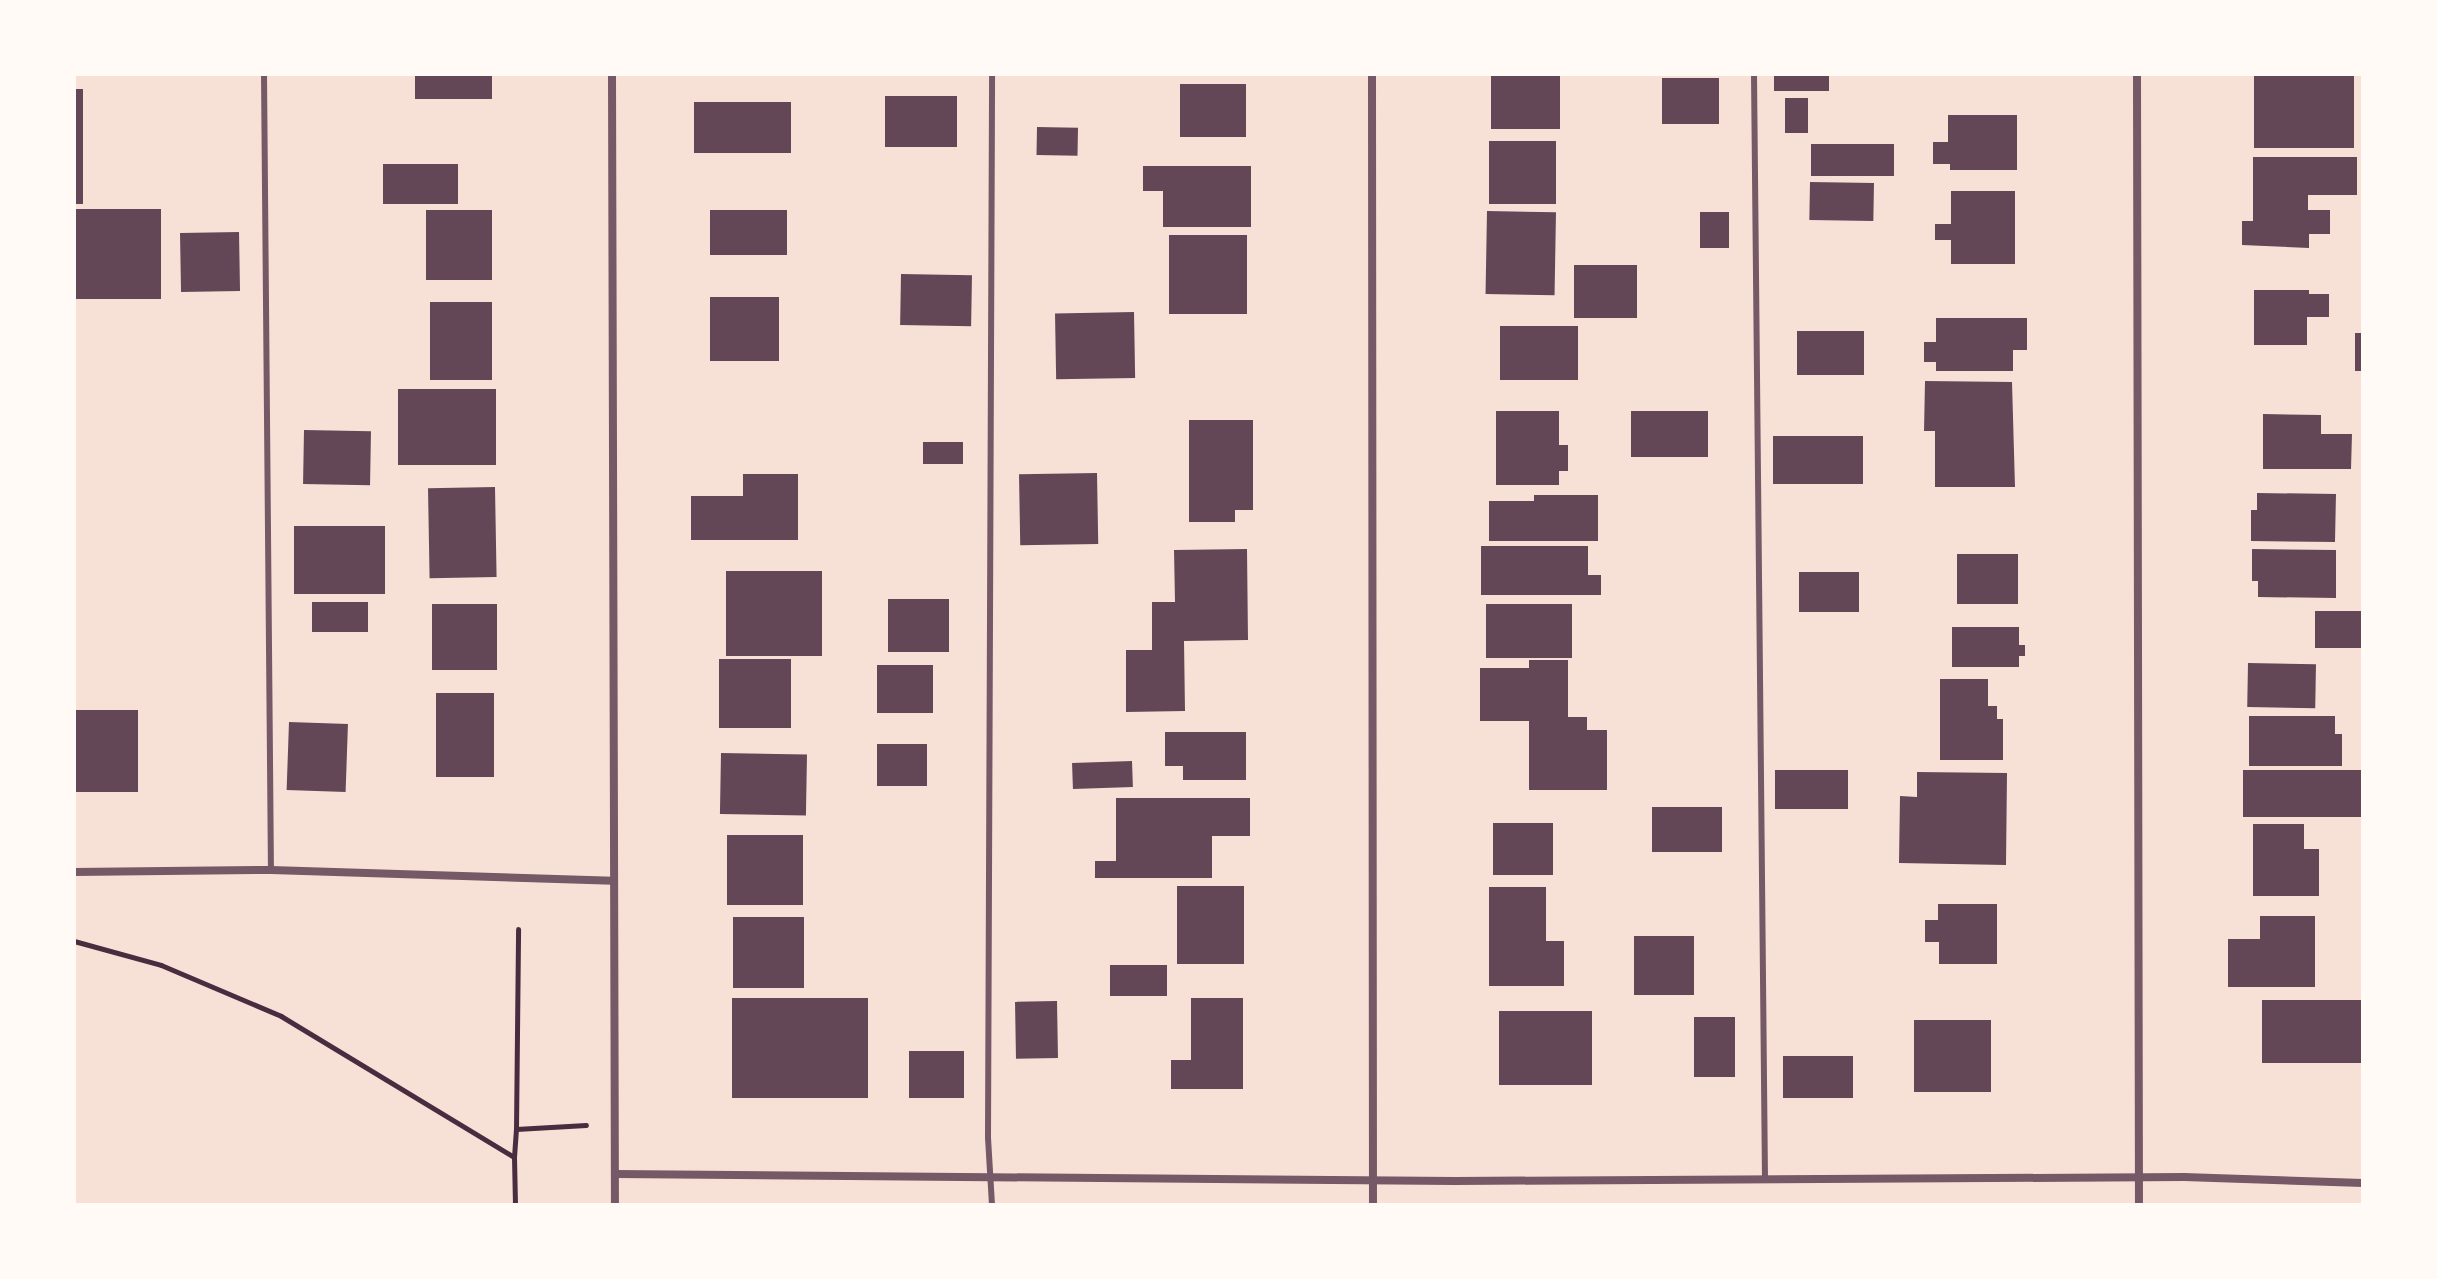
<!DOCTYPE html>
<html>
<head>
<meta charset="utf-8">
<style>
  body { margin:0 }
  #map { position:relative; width:2437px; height:1279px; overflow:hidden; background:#f7e1d7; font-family:Merriweather,serif }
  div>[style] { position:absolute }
  .building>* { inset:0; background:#644757; transform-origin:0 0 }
  .path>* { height:5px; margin:-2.5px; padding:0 2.5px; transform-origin:2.5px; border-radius:2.5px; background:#4a2c40 }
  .service>* { height:6px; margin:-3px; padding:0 3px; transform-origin:3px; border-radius:3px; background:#755966 }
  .minor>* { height:8px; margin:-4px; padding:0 4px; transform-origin:4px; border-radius:4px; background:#755966 }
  span { translate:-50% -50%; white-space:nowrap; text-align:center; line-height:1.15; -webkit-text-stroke:8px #fffaf5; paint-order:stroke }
  .frame { position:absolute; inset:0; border:76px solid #fffaf5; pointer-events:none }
</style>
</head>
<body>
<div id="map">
  <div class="building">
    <i style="left:415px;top:74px;width:77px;height:25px"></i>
    <i style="left:1491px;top:74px;width:69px;height:55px"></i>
    <i style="left:1774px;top:74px;width:55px;height:17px"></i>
    <i style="left:2254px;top:74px;width:100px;height:74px"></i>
    <i style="left:1662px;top:78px;width:57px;height:46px"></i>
    <i style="left:1180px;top:84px;width:66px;height:53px"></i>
    <i style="left:74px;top:89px;width:9px;height:115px"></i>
    <i style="left:885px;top:96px;width:72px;height:51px"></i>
    <i style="left:1785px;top:98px;width:23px;height:35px"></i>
    <i style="left:694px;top:102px;width:97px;height:51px"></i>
    <i style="clip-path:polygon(1948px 115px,2017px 115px,2017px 170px,1950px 170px,1950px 164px,1933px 164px,1933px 142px,1948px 142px)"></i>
    <i style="left:1037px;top:127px;width:41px;height:28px;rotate:1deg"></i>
    <i style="left:1489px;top:141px;width:67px;height:63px"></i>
    <i style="left:1811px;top:144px;width:83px;height:32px"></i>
    <i style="clip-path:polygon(2253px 157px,2357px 157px,2357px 195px,2308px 195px,2308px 210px,2330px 210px,2330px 234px,2309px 234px,2309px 248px,2242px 245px,2242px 221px,2253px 221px)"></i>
    <i style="left:383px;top:164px;width:75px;height:40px"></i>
    <i style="clip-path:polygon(1143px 166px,1251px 166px,1251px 227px,1163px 227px,1163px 191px,1143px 191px)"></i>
    <i style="left:1810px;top:182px;width:64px;height:38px;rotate:1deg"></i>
    <i style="clip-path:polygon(1951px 191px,2015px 191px,2015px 264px,1951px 264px,1951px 240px,1935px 240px,1935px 224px,1951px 224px)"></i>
    <i style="left:74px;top:209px;width:87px;height:90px"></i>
    <i style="left:426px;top:210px;width:66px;height:70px"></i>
    <i style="left:710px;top:210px;width:77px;height:45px"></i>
    <i style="left:1487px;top:211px;width:69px;height:83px;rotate:1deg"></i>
    <i style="left:1700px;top:212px;width:29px;height:36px"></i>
    <i style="left:239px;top:232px;width:59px;height:59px;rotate:89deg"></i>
    <i style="left:1169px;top:235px;width:78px;height:79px"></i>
    <i style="left:1574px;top:265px;width:63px;height:53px"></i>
    <i style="left:901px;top:274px;width:71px;height:51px;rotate:1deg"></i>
    <i style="clip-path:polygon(2254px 290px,2309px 290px,2309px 294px,2329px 294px,2329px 317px,2307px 317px,2307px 345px,2254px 345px)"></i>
    <i style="left:710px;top:297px;width:69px;height:64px"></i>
    <i style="left:430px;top:302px;width:62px;height:78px"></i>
    <i style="left:1134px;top:312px;width:66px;height:79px;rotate:89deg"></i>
    <i style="clip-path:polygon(1936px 318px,2027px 318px,2027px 350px,2013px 350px,2013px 371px,1936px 371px,1936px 362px,1924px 362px,1924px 342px,1936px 342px)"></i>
    <i style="left:1500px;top:326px;width:78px;height:54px"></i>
    <i style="left:1797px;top:331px;width:67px;height:44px"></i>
    <i style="left:2355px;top:333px;width:8px;height:38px"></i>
    <i style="clip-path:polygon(1925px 381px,2012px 382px,2015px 487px,1935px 487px,1935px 431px,1924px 431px)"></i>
    <i style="left:398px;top:389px;width:98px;height:76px"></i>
    <i style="clip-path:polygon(1496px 411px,1559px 411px,1559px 445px,1568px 445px,1568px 471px,1559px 471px,1559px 485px,1496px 485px)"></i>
    <i style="left:1631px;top:411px;width:77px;height:46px"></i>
    <i style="clip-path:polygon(2263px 414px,2321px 415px,2321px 434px,2352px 434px,2351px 469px,2263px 469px)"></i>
    <i style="clip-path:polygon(1189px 420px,1253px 420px,1253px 510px,1235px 510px,1235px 522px,1189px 522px)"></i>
    <i style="left:304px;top:430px;width:67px;height:54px;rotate:1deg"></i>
    <i style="left:1773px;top:436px;width:90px;height:48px"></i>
    <i style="left:923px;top:442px;width:40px;height:22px"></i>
    <i style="left:1097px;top:473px;width:71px;height:78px;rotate:89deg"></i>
    <i style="clip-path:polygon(743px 474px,798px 474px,798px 540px,691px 540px,691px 496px,743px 496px)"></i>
    <i style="left:495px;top:487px;width:90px;height:67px;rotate:89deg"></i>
    <i style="clip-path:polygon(2257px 493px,2336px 494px,2335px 542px,2251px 541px,2251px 510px,2257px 510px)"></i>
    <i style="clip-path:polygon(1534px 495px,1598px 495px,1598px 541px,1489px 541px,1489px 501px,1534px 501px)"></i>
    <i style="left:294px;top:526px;width:91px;height:68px"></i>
    <i style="clip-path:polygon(1481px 546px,1588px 546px,1588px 575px,1601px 575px,1601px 595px,1481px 595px)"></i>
    <i style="clip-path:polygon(1247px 549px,1248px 640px,1184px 641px,1185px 711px,1126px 712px,1126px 650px,1152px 650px,1152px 602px,1175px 602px,1174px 550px)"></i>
    <i style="clip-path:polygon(2252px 549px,2336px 550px,2336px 598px,2258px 597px,2258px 581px,2252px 581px)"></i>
    <i style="left:1957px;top:554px;width:61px;height:50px"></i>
    <i style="left:726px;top:571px;width:96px;height:85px"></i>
    <i style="left:1799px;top:572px;width:60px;height:40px"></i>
    <i style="left:888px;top:599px;width:61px;height:53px"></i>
    <i style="left:312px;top:602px;width:56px;height:30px"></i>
    <i style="left:432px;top:604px;width:65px;height:66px"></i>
    <i style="left:1486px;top:604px;width:86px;height:54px"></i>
    <i style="left:2363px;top:611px;width:37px;height:48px;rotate:90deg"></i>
    <i style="clip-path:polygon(1952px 627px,2019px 627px,2019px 645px,2025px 645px,2025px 656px,2019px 656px,2019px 667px,1952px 667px)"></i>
    <i style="left:719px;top:659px;width:72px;height:69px"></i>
    <i style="clip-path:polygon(1529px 660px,1568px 660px,1568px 717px,1587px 717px,1587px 730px,1607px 730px,1607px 790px,1529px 790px,1529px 721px,1480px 721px,1480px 668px,1529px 668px)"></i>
    <i style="left:2248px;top:663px;width:68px;height:44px;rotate:1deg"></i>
    <i style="left:877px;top:665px;width:56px;height:48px"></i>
    <i style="clip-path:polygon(1940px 679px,1988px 679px,1988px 706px,1997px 706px,1997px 719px,2003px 719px,2003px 760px,1940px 760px)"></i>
    <i style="left:436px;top:693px;width:58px;height:84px"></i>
    <i style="left:74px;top:710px;width:64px;height:82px"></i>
    <i style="clip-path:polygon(2249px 716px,2335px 716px,2335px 734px,2342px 734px,2342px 766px,2249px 766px)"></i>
    <i style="left:289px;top:722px;width:59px;height:68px;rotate:2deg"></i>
    <i style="clip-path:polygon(1165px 732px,1246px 732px,1246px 780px,1183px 780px,1183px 766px,1165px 766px)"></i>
    <i style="left:877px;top:744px;width:50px;height:42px"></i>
    <i style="left:721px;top:753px;width:86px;height:61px;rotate:1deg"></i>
    <i style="left:1132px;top:761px;width:26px;height:60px;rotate:88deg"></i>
    <i style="left:1775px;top:770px;width:73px;height:39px"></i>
    <i style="left:2243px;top:770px;width:120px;height:47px"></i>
    <i style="clip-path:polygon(1917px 772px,2007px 773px,2006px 865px,1899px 863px,1900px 796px,1917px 797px)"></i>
    <i style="clip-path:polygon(1116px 798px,1250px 798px,1250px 836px,1212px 836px,1212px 878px,1095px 878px,1095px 861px,1116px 861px)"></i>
    <i style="left:1652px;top:807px;width:70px;height:45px"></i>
    <i style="left:1493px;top:823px;width:60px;height:52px"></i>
    <i style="clip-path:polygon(2253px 824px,2304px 824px,2304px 849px,2319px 849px,2319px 896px,2253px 896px)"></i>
    <i style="left:727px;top:835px;width:76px;height:70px"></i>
    <i style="left:1177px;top:886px;width:67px;height:78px"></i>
    <i style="clip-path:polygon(1489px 887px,1546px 887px,1546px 941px,1564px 941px,1564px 986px,1489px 986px)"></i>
    <i style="clip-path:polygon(1938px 904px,1997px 904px,1997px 964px,1939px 964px,1939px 942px,1925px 942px,1925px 920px,1938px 920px)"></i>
    <i style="clip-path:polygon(2260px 916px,2315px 916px,2315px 987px,2228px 987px,2228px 939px,2260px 939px)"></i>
    <i style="left:733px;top:917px;width:71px;height:71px"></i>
    <i style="left:1634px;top:936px;width:60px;height:59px"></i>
    <i style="left:1110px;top:965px;width:57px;height:31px"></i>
    <i style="left:732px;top:998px;width:136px;height:100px"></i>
    <i style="clip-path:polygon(1191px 998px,1243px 998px,1243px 1089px,1171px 1089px,1171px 1060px,1191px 1060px)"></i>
    <i style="left:2262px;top:1000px;width:101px;height:63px"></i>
    <i style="left:1057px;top:1001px;width:57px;height:42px;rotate:89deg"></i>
    <i style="left:1499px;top:1011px;width:93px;height:74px"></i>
    <i style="left:1694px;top:1017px;width:41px;height:60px"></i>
    <i style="left:1914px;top:1020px;width:77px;height:72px"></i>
    <i style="left:909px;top:1051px;width:55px;height:47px"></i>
    <i style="left:1783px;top:1056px;width:70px;height:42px"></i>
  </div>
  <div class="path">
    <i style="left:74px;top:941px;width:90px;rotate:15.4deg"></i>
    <i style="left:161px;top:965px;width:130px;rotate:23deg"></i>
    <i style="left:281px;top:1016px;width:272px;rotate:31.2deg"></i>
    <i style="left:514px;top:1157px;width:28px;rotate:-86deg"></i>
    <i style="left:516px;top:1129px;width:70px;rotate:-3.3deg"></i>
    <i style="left:516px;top:1129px;width:200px;rotate:-89.4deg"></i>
    <i style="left:514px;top:1157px;width:48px;rotate:88.8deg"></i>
  </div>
  <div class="service">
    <i style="left:264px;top:74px;width:796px;rotate:89.5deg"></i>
    <i style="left:1754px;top:74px;width:1106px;rotate:89.43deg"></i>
    <i style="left:992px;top:1205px;width:67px;rotate:-93.4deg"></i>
    <i style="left:988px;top:1138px;width:1064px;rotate:-89.78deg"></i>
  </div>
  <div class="minor">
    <i style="left:612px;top:74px;width:1131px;rotate:89.85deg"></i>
    <i style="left:1372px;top:74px;width:1131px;rotate:89.95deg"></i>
    <i style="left:2137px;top:74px;width:1131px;rotate:89.9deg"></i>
    <i style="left:74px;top:872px;width:197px;rotate:-0.6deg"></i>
    <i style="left:271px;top:870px;width:342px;rotate:1.8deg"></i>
    <i style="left:615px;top:1174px;width:840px;rotate:0.48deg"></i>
    <i style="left:1455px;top:1181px;width:729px;rotate:-0.31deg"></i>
    <i style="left:2184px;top:1177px;width:179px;rotate:1.9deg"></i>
  </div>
  <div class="frame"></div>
</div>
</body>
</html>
